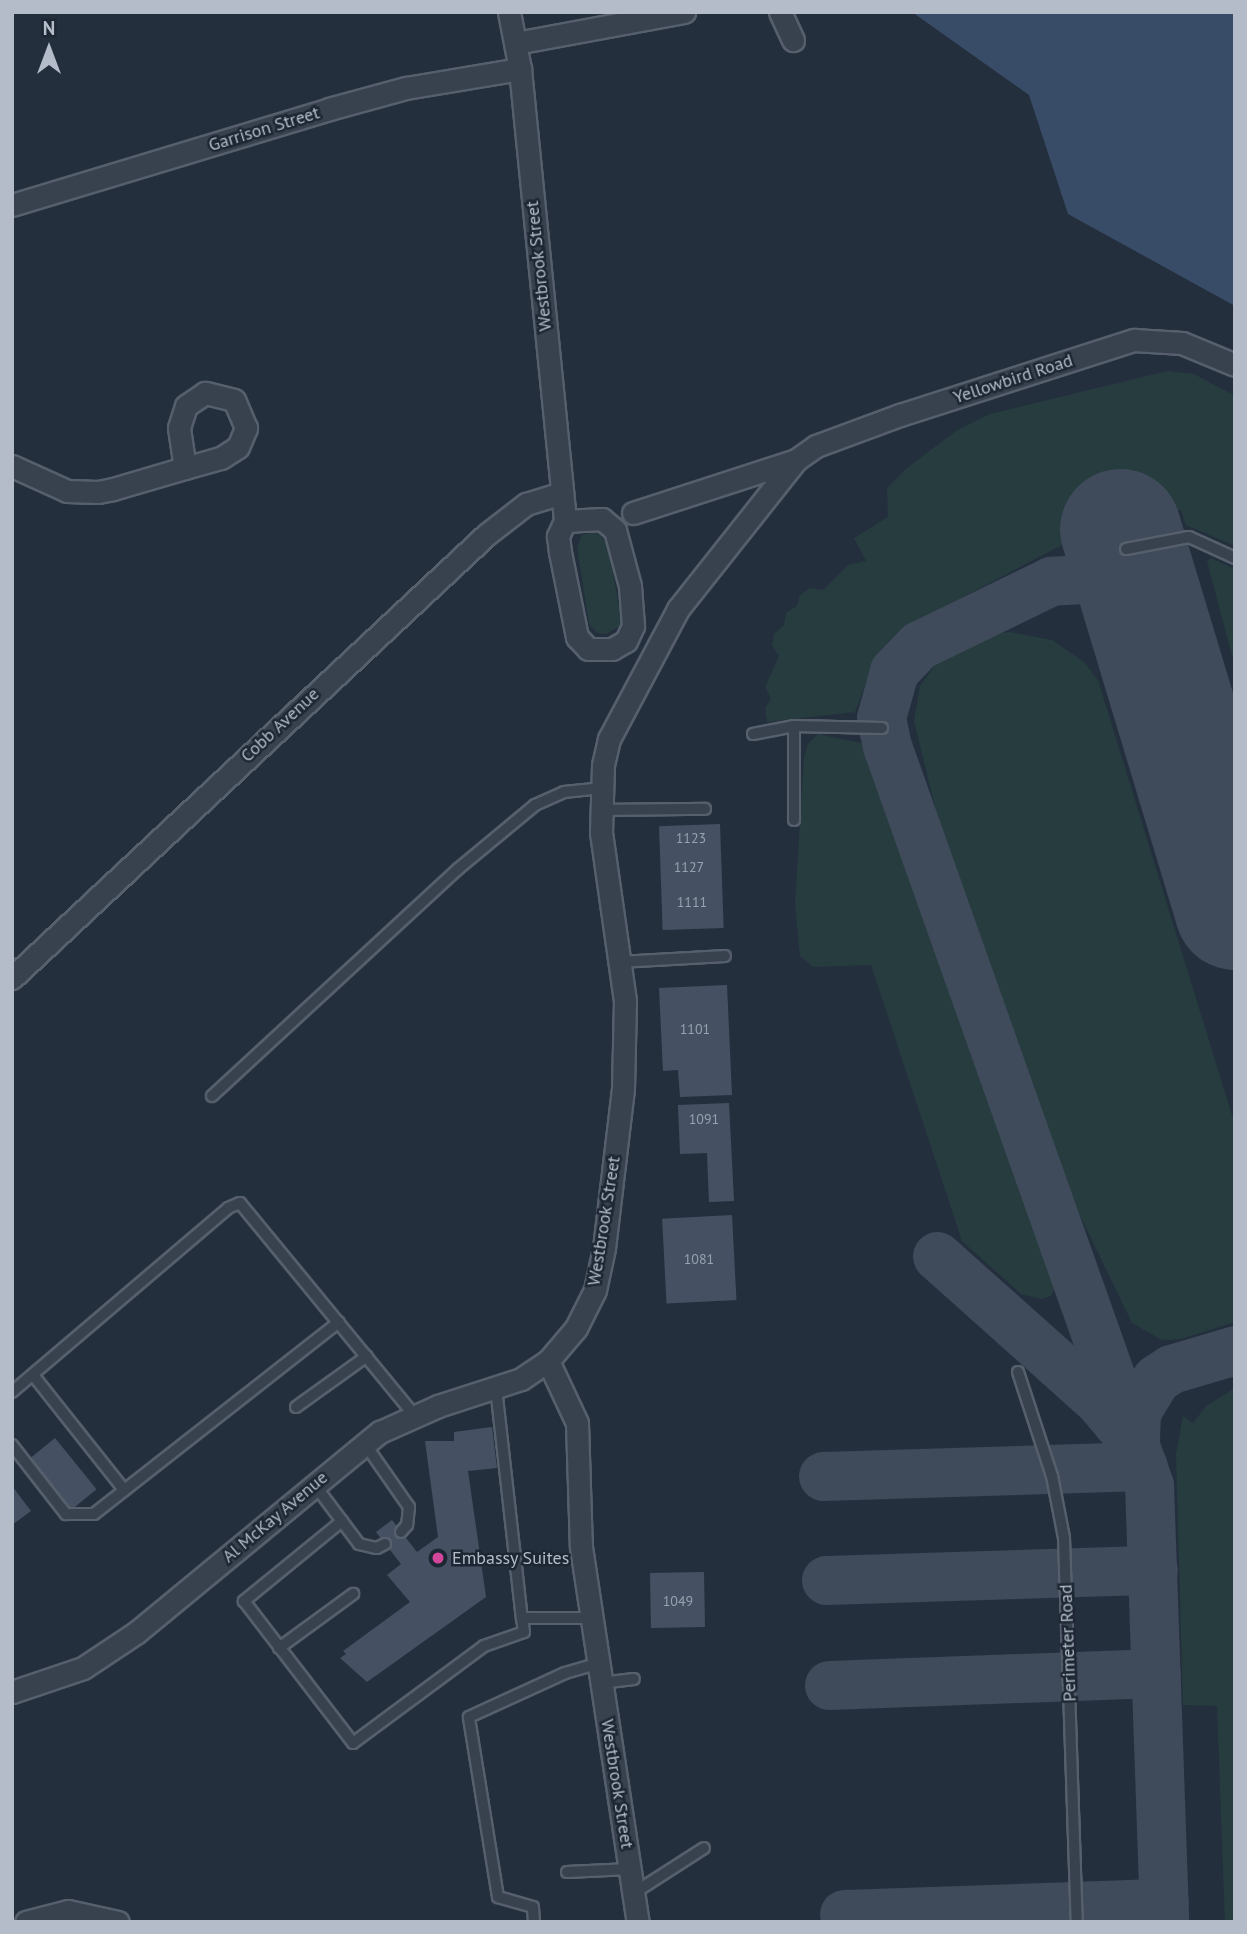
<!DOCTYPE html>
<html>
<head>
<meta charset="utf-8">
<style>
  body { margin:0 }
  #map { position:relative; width:1247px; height:1934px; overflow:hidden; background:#242f3e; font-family:"PT Sans",sans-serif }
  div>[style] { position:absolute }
  .green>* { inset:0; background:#263c3f }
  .water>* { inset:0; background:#394c67 }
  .taxiway>* { height:49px; margin:-24.5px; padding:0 24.5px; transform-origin:24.5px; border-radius:24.5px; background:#3f4a5a }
  .runway>* { height:121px; margin:-60.5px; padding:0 60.5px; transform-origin:60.5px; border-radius:60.5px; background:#3f4a5a }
  .building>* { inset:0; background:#455162; transform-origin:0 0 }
  .roads { filter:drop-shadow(2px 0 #565f6c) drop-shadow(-2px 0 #565f6c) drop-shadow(0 2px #565f6c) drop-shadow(0 -2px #565f6c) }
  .lane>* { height:10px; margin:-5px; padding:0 5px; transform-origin:5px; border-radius:5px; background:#38414e }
  .street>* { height:21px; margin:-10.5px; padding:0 10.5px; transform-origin:10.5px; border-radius:10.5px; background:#38414e }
  .dots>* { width:19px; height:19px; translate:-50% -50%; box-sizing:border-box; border:4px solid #1d2633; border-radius:50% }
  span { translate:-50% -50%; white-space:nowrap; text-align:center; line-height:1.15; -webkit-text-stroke:5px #1d2633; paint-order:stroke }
  .number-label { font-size:14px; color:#98a1af }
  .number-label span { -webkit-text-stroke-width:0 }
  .street-label { font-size:18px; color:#b4bcc9 }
  .poi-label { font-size:18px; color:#b4bcc9 }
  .left { translate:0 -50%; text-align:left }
  .frame { position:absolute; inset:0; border:14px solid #b4bcc9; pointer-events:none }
  .north { position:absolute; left:14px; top:14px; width:70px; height:70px; -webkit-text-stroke:5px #1d2633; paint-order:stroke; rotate:0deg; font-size:19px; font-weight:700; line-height:28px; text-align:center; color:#b4bcc9 }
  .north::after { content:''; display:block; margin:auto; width:24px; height:32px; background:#b4bcc9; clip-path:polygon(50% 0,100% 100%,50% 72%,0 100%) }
</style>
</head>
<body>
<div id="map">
  <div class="green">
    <i style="clip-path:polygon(1167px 371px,1194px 374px,1235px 396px,1235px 546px,1186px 525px,1181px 510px,1060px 546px,902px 629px,874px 661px,855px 712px,767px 722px,765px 709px,771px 698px,765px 687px,779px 656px,772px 645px,774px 634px,784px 625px,786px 613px,797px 606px,800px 595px,810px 588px,823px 590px,848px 565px,866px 561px,854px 538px,888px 517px,887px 488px,907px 468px,956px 431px,990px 414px)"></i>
    <i style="clip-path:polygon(595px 532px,608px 542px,622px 625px,606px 634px,597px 633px,589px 624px,577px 547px,582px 535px)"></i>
    <i style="clip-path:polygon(1211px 558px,1235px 569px,1235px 667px,1207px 561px)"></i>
    <i style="clip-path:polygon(1009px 632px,1052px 640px,1084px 662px,1098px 680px,1235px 1125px,1235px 1322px,1181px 1339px,1162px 1340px,1132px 1323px,1070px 1195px,945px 847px,914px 721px,920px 686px,940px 658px,982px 635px)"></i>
    <i style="clip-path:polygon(818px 734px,865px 744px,1053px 1265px,1056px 1287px,1051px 1296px,1041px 1299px,1021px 1294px,962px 1241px,871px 965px,813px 967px,800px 956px,795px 904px,804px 758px,808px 744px)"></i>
    <i style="clip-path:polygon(1235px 1388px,1235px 1922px,1225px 1922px,1217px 1706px,1183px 1705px,1176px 1455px,1183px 1416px,1193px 1423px,1206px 1406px)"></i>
  </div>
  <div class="water">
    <i style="clip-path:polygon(912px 12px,1235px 12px,1235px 306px,1068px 214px,1029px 95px)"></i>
  </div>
  <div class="taxiway">
    <i style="left:1155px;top:645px;width:36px;rotate:-118deg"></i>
    <i style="left:1138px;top:613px;width:30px;rotate:-136deg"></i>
    <i style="left:1116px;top:592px;width:35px;rotate:-158deg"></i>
    <i style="left:1084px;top:579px;width:33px;rotate:177deg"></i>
    <i style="left:1051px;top:581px;width:147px;rotate:154.1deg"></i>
    <i style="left:919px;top:645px;width:36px;rotate:134deg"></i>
    <i style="left:894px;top:671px;width:49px;rotate:105.5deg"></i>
    <i style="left:881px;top:718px;width:29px;rotate:78deg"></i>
    <i style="left:887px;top:746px;width:784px;rotate:70.48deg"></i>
    <i style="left:1149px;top:1485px;width:437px;rotate:88deg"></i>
    <i style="left:937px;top:1256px;width:217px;rotate:41.8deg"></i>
    <i style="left:1099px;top:1401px;width:42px;rotate:49.8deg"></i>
    <i style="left:1135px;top:1440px;width:28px;rotate:-88deg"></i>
    <i style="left:1136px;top:1412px;width:39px;rotate:-59deg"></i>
    <i style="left:1156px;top:1379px;width:18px;rotate:-34deg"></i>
    <i style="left:1171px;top:1369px;width:67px;rotate:-16.5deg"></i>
    <i style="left:823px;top:1476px;width:320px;rotate:-1.8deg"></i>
    <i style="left:826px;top:1580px;width:327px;rotate:-1.8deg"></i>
    <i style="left:829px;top:1685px;width:327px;rotate:-2.1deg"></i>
    <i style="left:844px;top:1914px;width:320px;rotate:-2deg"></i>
  </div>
  <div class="runway">
    <i style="left:1120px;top:529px;width:397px;rotate:73.2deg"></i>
  </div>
  <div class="building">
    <i style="left:720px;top:824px;width:104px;height:61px;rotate:88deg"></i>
    <i style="clip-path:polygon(727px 985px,732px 1095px,680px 1097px,678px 1070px,663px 1071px,659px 988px)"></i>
    <i style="clip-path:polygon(729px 1103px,734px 1201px,709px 1202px,707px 1153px,680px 1154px,678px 1105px)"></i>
    <i style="left:732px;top:1215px;width:85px;height:70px;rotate:87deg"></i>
    <i style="clip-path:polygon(492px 1427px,497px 1468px,468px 1471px,486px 1597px,367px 1682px,340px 1658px,346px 1654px,343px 1651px,410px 1602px,387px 1575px,401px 1564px,376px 1532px,392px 1520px,417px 1552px,438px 1537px,425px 1441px,454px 1441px,454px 1432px)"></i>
    <i style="left:55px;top:1438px;width:66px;height:32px;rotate:51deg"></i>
    <i style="clip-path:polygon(12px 1486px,31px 1511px,12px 1525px)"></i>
    <i style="left:704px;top:1572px;width:55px;height:54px;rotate:89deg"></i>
  </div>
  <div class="roads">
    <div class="lane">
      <i style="left:1126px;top:549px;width:64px;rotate:-10.8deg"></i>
      <i style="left:1189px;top:537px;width:51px;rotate:24.5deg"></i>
      <i style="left:794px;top:726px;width:94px;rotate:90deg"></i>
      <i style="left:753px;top:734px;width:42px;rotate:-11deg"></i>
      <i style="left:794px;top:726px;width:88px;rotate:1.3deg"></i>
      <i style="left:601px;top:810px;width:104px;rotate:-0.6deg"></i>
      <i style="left:620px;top:962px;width:105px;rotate:-3.3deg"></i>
      <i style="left:212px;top:1096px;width:335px;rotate:-42.7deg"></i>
      <i style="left:458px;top:869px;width:100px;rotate:-39.7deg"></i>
      <i style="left:535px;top:805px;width:32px;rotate:-24deg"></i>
      <i style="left:564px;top:792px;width:37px;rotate:-6deg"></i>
      <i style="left:1018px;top:1372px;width:109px;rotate:71.9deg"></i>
      <i style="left:1052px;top:1476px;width:63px;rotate:79deg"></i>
      <i style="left:1064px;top:1538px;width:384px;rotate:88.1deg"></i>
      <i style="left:33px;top:1375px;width:147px;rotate:51.6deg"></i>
      <i style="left:496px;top:1388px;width:231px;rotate:83.6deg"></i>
      <i style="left:12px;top:1392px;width:284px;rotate:-40.4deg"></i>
      <i style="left:228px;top:1208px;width:13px;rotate:-23deg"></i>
      <i style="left:240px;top:1203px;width:274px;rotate:50.6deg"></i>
      <i style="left:296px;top:1407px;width:87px;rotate:-35.7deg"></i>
      <i style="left:365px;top:1444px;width:77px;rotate:55.1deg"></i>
      <i style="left:409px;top:1507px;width:18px;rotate:96deg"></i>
      <i style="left:407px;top:1525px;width:9px;rotate:131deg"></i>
      <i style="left:12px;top:1445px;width:88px;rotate:52deg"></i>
      <i style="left:66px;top:1514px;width:28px"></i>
      <i style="left:94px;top:1514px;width:311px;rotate:-38.1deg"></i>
      <i style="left:314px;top:1484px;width:75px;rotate:53.1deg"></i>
      <i style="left:359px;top:1544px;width:18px;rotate:13deg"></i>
      <i style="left:377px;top:1548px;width:9px;rotate:-27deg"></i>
      <i style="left:342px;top:1521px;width:127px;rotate:140.8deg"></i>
      <i style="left:244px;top:1601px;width:179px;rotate:52.5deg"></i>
      <i style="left:353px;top:1743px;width:163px;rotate:-36.5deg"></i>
      <i style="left:484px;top:1646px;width:42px;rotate:-19.3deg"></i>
      <i style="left:524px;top:1632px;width:14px;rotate:-98deg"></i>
      <i style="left:522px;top:1618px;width:69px"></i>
      <i style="left:279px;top:1648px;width:92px;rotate:-36.1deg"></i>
      <i style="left:601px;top:1683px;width:33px;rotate:-7deg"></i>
      <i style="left:567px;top:1872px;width:63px;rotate:-2.7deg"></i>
      <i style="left:634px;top:1893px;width:83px;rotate:-32.7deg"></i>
      <i style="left:534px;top:1922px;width:15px;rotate:-94deg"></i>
      <i style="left:533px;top:1907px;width:36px;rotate:-164deg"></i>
      <i style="left:498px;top:1897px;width:182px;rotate:-99.2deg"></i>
      <i style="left:469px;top:1717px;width:106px;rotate:-24.6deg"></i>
      <i style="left:565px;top:1673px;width:33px;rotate:-16deg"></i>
    </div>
    <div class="street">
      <i style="left:509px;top:12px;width:58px;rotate:79.1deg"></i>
      <i style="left:520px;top:69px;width:454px;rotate:84.3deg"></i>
      <i style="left:565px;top:521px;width:17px;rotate:115deg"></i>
      <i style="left:558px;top:536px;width:16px;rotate:83deg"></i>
      <i style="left:560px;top:552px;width:87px;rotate:78.7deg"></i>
      <i style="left:577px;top:637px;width:16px;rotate:47deg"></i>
      <i style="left:588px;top:649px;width:24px"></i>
      <i style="left:612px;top:649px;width:16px;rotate:-30deg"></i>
      <i style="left:626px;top:641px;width:17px;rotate:-65deg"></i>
      <i style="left:633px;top:626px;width:40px;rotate:-94.3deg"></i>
      <i style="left:630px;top:586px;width:58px;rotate:-105deg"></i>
      <i style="left:615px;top:530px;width:17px;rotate:-140deg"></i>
      <i style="left:602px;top:519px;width:37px;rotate:177deg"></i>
      <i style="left:780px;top:12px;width:31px;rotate:65deg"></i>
      <i style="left:516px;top:43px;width:171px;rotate:-10.5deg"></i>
      <i style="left:12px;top:205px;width:331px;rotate:-16.8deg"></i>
      <i style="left:329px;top:109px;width:80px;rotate:-15.3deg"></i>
      <i style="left:406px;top:88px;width:116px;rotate:-9.5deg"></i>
      <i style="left:12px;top:466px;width:60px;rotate:24.4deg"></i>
      <i style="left:67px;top:491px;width:31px;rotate:2deg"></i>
      <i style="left:98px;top:492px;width:15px;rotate:-11deg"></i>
      <i style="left:113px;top:489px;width:75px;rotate:-16.3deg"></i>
      <i style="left:185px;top:468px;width:37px;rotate:-16deg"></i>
      <i style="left:221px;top:458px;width:20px;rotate:-33deg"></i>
      <i style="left:238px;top:447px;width:21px;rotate:-67deg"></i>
      <i style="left:246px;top:428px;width:30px;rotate:-113deg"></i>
      <i style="left:234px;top:400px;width:30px;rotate:-166deg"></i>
      <i style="left:205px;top:393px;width:23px;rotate:146deg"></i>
      <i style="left:186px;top:406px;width:23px;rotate:108deg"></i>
      <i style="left:179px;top:428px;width:40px;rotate:81.5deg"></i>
      <i style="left:633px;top:513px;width:171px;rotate:-18deg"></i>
      <i style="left:12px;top:978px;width:649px;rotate:-43.06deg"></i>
      <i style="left:486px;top:535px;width:51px;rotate:-37.8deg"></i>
      <i style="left:526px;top:504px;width:38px;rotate:-17deg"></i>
      <i style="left:548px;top:1361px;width:68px;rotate:64.9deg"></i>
      <i style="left:577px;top:1423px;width:124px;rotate:88.2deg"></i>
      <i style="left:581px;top:1547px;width:379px;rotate:81.4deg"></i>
      <i style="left:12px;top:1692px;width:75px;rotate:-18.7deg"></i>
      <i style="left:83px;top:1668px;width:65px;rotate:-33.7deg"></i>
      <i style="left:137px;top:1632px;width:315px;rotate:-39.5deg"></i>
      <i style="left:380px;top:1432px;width:64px;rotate:-24.1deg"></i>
      <i style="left:438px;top:1406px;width:87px;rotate:-18deg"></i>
      <i style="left:521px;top:1379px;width:32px;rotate:-34deg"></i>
      <i style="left:548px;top:1361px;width:43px;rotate:-49.7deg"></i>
      <i style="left:576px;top:1328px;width:42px;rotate:-63.4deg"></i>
      <i style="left:595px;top:1290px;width:43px;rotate:-77.9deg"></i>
      <i style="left:604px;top:1248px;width:160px;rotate:-83.2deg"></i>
      <i style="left:623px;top:1089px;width:88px;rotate:-88.7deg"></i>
      <i style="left:625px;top:1001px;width:170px;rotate:-98.1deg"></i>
      <i style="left:601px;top:833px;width:68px;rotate:-88.3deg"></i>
      <i style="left:603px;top:765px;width:27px;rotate:-77deg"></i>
      <i style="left:609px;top:739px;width:147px;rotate:-62deg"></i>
      <i style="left:678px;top:609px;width:190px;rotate:-51.6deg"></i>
      <i style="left:796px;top:460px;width:24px;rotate:-35deg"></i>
      <i style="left:816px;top:446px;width:90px;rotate:-20.3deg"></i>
      <i style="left:900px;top:415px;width:246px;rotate:-17.8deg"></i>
      <i style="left:1134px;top:340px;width:48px;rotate:3.6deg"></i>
      <i style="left:1182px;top:343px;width:57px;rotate:22.5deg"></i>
      <i style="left:26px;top:1922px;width:43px;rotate:-14.7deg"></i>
      <i style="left:68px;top:1911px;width:51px;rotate:12.4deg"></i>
    </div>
  </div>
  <div class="dots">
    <i style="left:438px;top:1558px;background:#d1479c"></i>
  </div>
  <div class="number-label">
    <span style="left:691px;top:838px">1123</span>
    <span style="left:689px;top:867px">1127</span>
    <span style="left:692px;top:902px">1111</span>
    <span style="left:695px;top:1029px">1101</span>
    <span style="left:704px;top:1119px">1091</span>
    <span style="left:699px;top:1259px">1081</span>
    <span style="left:678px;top:1601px">1049</span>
  </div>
  <div class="street-label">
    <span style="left:264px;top:129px;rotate:-17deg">Garrison Street</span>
    <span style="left:539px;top:266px;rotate:-96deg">Westbrook Street</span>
    <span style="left:1013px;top:379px;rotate:-18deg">Yellowbird Road</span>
    <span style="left:280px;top:725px;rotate:-43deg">Cobb Avenue</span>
    <span style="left:604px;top:1221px;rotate:-81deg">Westbrook Street</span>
    <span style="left:275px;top:1517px;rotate:-40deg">Al McKay Avenue</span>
    <span style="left:1068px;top:1643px;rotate:-92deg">Perimeter Road</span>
    <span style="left:617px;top:1784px;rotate:81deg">Westbrook Street</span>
  </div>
  <div class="poi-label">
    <span class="left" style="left:452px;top:1558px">Embassy Suites</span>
  </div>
  <div class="frame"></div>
  <div class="north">N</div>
</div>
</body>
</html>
